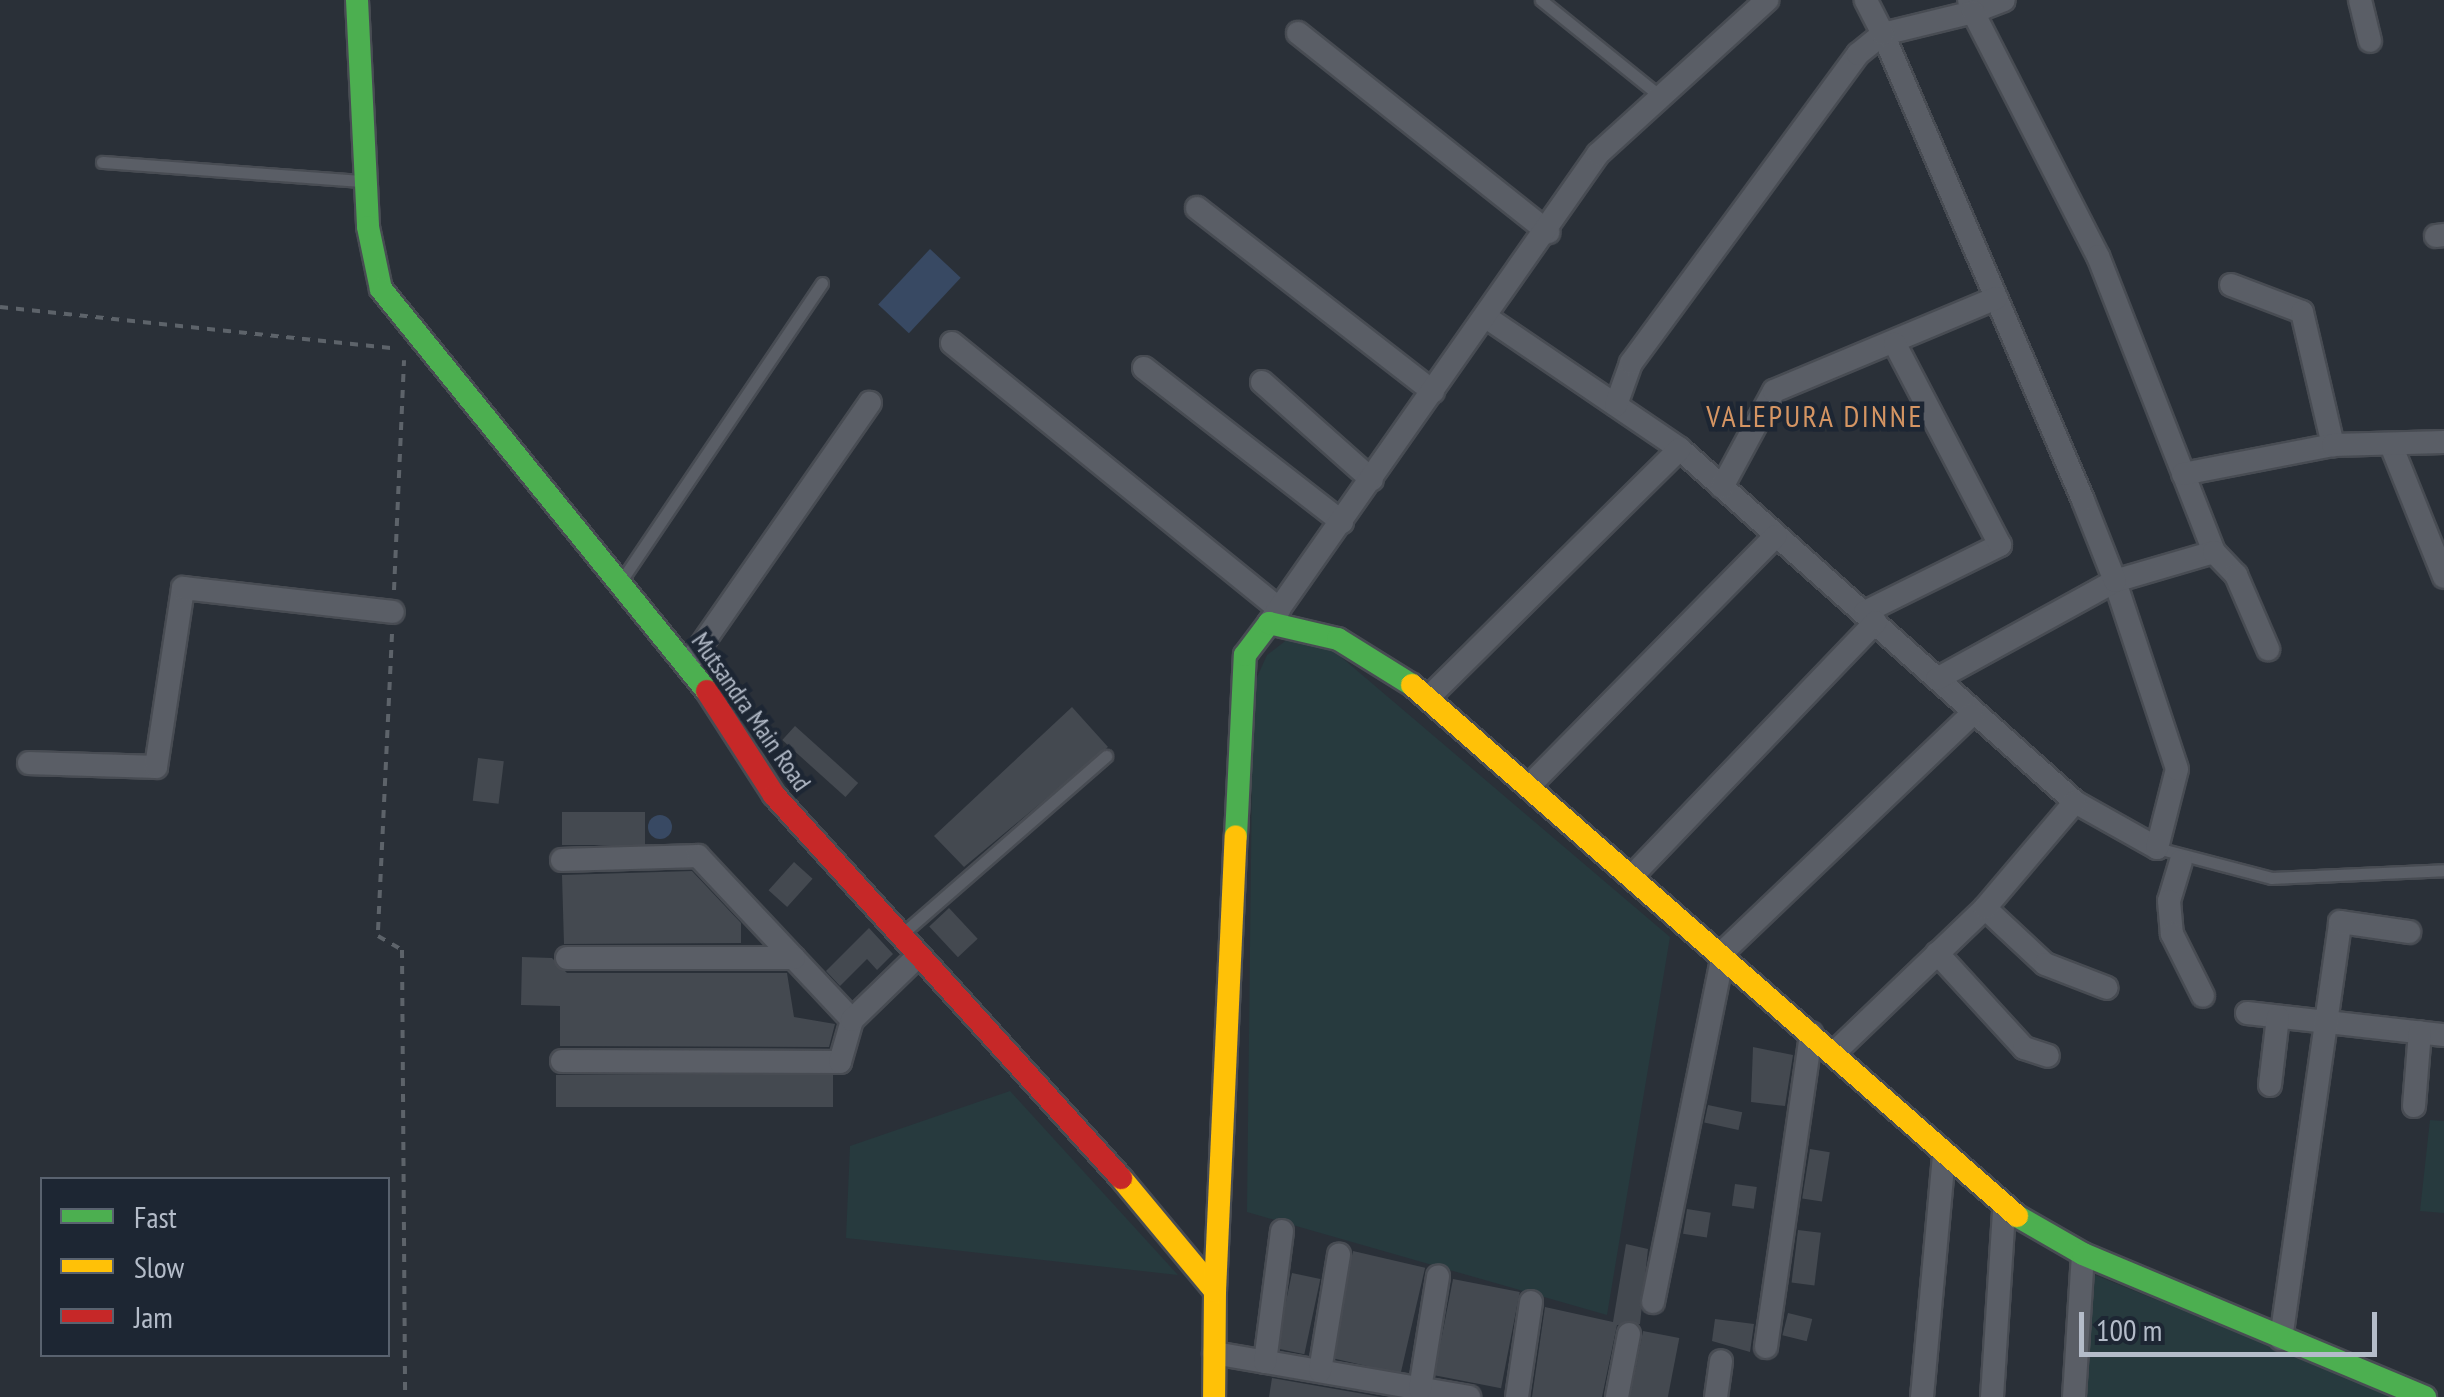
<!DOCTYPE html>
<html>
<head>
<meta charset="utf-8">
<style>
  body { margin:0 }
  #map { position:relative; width:2444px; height:1397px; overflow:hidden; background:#2a3038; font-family:"PT Sans Narrow",sans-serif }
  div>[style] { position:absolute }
  .green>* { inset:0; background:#273a3e }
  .water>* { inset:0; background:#384963; transform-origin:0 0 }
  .round { border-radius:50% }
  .building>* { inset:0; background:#444950; transform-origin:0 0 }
  .path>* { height:4px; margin-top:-2px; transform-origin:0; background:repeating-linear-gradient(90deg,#5d636a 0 8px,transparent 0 16px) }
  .roads { filter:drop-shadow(2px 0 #484c53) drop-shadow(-2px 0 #484c53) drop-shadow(0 2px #484c53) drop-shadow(0 -2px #484c53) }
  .lane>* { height:11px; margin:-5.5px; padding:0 5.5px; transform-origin:5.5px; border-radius:5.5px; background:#5a5e66 }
  .street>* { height:22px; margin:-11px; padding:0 11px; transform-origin:11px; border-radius:11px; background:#5a5e66 }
  .fast>* { height:22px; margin:-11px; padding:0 11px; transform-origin:11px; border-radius:11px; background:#4caf50 }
  .slow>* { height:22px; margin:-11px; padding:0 11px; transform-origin:11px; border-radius:11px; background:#ffc107 }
  .jam>* { height:22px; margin:-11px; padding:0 11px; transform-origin:11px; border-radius:11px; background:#c62828 }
  span { translate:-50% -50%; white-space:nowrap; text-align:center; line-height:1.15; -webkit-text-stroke:9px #1d2633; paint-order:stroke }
  .street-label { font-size:25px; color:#b4bcc9 }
  .quarter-label { font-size:30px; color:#d59563; letter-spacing:2.5px }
  .legend { position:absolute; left:40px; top:1177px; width:350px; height:180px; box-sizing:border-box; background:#1d2633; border:2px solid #59626f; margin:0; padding:12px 18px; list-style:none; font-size:30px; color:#b4bcc9 }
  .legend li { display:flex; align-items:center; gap:20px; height:50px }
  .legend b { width:50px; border:2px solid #59626f }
  .scale { position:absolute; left:2079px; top:1312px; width:298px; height:45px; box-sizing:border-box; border:5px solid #b4bcc9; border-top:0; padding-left:12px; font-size:30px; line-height:35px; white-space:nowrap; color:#b4bcc9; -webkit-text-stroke:8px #1d2633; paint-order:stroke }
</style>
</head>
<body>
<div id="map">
  <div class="green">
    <i style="clip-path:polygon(1288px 639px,1327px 645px,1670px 937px,1607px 1315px,1247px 1212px,1253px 686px,1267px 655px)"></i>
    <i style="clip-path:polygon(1010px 1091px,1178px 1275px,846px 1238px,850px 1146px)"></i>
    <i style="clip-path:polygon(2430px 1120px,2444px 1121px,2444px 1213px,2420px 1211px)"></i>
    <i style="clip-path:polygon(2090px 1273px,2398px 1397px,2083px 1397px)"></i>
  </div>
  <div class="water">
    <i style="left:930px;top:249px;width:42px;height:76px;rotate:43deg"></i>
    <i class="round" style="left:648px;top:815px;width:24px;height:24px"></i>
  </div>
  <div class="building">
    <i style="clip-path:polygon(1072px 707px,1108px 747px,964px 867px,934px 836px)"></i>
    <i style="left:795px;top:726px;width:85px;height:19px;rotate:42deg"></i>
    <i style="left:478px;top:758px;width:26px;height:43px;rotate:7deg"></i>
    <i style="left:562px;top:812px;width:83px;height:33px"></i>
    <i style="left:794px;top:862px;width:25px;height:38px;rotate:42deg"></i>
    <i style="clip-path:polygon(692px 871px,741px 923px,741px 943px,564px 944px,562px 875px)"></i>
    <i style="left:949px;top:908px;width:42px;height:27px;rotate:47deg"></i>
    <i style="clip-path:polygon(869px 928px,893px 954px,877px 970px,867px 959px,840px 986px,826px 971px)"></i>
    <i style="clip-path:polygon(522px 957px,552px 958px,567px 973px,787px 973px,794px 1017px,835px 1024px,829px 1047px,560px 1046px,560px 1006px,521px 1005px)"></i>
    <i style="clip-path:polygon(1753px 1047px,1793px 1055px,1785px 1106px,1751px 1102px)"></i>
    <i style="left:556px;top:1075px;width:277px;height:32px"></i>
    <i style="left:1708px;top:1105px;width:35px;height:18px;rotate:12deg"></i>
    <i style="left:1810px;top:1149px;width:20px;height:50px;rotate:9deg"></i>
    <i style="left:1735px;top:1184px;width:22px;height:22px;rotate:8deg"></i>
    <i style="left:1687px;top:1209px;width:24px;height:25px;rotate:9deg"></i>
    <i style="left:1798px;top:1230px;width:23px;height:53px;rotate:7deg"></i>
    <i style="clip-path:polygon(1626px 1244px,1648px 1249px,1640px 1324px,1617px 1325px,1602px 1397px,1532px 1397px,1545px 1307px,1613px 1322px)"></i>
    <i style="left:1353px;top:1251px;width:74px;height:109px;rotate:13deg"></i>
    <i style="left:1292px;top:1273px;width:29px;height:77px;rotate:12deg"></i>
    <i style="left:1453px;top:1279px;width:68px;height:98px;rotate:11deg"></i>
    <i style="left:1788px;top:1313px;width:25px;height:23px;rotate:14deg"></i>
    <i style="clip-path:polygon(1715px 1319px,1754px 1324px,1750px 1352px,1712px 1341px)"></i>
    <i style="left:1643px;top:1331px;width:37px;height:67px;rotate:11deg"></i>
    <i style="clip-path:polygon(1272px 1378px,1381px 1397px,1269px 1397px)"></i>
  </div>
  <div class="path">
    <i style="left:0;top:307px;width:400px;rotate:6deg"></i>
    <i style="left:394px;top:590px;width:230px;rotate:-87.5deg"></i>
    <i style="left:392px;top:634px;width:302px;rotate:92.7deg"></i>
    <i style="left:378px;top:936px;width:28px;rotate:30deg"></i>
    <i style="left:402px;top:950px;width:447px;rotate:89.6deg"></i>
  </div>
  <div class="roads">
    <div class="lane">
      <i style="left:1541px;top:0;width:154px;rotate:38.9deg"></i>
      <i style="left:102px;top:162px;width:261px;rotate:4.2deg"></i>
      <i style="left:619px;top:584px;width:363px;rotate:-56deg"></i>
      <i style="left:2157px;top:848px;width:118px;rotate:14.7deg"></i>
      <i style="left:2271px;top:878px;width:173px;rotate:-2.6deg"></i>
      <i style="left:902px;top:934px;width:271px;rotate:-41.1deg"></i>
    </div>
    <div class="street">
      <i style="left:1969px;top:0;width:13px;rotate:72deg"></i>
      <i style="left:1973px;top:12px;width:33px;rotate:-21deg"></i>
      <i style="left:2360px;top:0;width:42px;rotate:76.3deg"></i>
      <i style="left:1298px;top:33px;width:320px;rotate:38.5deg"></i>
      <i style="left:1197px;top:208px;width:299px;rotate:37.9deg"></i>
      <i style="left:2436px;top:236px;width:8px;rotate:-7deg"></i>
      <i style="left:2231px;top:285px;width:76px;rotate:20.8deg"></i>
      <i style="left:2302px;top:312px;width:137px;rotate:76.9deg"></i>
      <i style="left:1486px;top:317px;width:235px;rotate:34.2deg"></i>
      <i style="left:1680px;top:449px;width:530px;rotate:41.79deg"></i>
      <i style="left:2075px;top:802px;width:94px;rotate:29.3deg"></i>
      <i style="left:2157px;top:848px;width:81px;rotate:-75.8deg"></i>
      <i style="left:2177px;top:769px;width:198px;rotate:-108.3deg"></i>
      <i style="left:2115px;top:581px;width:203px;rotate:151.2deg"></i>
      <i style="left:952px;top:343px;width:422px;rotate:39.1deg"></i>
      <i style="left:1144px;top:368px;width:251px;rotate:37.9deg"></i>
      <i style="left:1262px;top:382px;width:147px;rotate:41.7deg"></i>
      <i style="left:1616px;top:405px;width:45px;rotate:-70.3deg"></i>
      <i style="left:1631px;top:363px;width:383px;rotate:-53.7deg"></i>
      <i style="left:1858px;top:54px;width:32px;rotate:-39deg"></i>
      <i style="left:1883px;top:34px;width:93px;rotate:-13.7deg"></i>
      <i style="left:1973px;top:12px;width:274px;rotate:62.9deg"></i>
      <i style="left:2098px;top:256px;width:318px;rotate:68.6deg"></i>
      <i style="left:2214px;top:552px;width:103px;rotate:163.7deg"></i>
      <i style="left:2115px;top:581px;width:87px;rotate:-111.6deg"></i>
      <i style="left:2083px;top:500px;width:507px;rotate:-113.23deg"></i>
      <i style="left:1883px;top:34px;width:38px;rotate:-117deg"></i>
      <i style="left:2391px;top:445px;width:142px;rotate:68.1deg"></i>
      <i style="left:2183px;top:474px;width:153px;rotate:-10.9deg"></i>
      <i style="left:2333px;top:445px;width:111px;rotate:-1.5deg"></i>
      <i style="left:1722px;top:487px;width:109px;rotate:-61.6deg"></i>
      <i style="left:1774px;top:391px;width:241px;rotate:-22.7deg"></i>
      <i style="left:2214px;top:552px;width:32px;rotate:46deg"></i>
      <i style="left:2236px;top:575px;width:81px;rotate:66.6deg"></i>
      <i style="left:1865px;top:612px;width:151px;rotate:-26.4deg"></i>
      <i style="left:2000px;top:545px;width:227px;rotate:-117.6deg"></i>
      <i style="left:1269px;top:623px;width:573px;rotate:-54.95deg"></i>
      <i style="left:1598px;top:154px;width:229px;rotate:-42.3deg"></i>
      <i style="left:689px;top:663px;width:317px;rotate:-55.2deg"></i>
      <i style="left:1430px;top:696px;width:351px;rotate:-44.7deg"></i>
      <i style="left:29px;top:763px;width:127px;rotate:1.8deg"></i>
      <i style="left:156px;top:767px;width:181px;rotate:-81.4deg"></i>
      <i style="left:183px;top:588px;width:211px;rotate:6.5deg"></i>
      <i style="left:1532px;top:783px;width:347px;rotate:-45.4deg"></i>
      <i style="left:562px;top:860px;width:136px;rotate:-1.7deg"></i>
      <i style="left:698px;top:856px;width:225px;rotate:46.8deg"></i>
      <i style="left:2181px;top:861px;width:42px;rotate:106.7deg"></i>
      <i style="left:2169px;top:901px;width:33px;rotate:85deg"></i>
      <i style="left:2172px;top:934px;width:69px;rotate:63.4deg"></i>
      <i style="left:1634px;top:874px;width:349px;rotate:-46.2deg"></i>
      <i style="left:1985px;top:908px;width:82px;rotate:43deg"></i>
      <i style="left:2045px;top:964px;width:66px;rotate:21.2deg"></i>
      <i style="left:1937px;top:953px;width:129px;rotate:47.5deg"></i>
      <i style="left:2024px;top:1048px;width:25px;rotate:18deg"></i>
      <i style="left:567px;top:958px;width:227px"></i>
      <i style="left:2247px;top:1013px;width:198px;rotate:6.4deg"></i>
      <i style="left:1835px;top:1052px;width:208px;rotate:-43.8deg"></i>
      <i style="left:1985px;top:908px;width:139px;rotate:-49.7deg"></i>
      <i style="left:562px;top:1061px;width:278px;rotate:0.2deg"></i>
      <i style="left:840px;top:1062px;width:44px;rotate:-74.1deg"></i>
      <i style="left:852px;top:1020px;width:91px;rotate:-44.1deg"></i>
      <i style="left:2270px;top:1085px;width:68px;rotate:-83.3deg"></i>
      <i style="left:2414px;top:1106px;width:74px;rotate:-85.4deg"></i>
      <i style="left:1653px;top:1302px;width:358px;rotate:-78.6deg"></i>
      <i style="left:1724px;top:951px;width:343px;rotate:-43.7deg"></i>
      <i style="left:2281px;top:1339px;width:421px;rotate:-81.9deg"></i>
      <i style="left:2340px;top:922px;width:70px;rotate:8.2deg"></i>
      <i style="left:1766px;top:1347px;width:317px;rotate:-81.8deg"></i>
      <i style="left:1214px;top:1353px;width:259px;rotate:9.8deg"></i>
      <i style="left:1265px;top:1362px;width:132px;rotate:-82.6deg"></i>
      <i style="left:1320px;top:1371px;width:118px;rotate:-80.7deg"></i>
      <i style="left:1420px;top:1389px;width:114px;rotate:-80.9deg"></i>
      <i style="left:1517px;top:1397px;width:96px;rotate:-81.6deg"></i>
      <i style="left:1617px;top:1397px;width:64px;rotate:-79.2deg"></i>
      <i style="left:1716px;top:1397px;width:36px;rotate:-82deg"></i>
      <i style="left:1922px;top:1397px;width:244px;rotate:-84.8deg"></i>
      <i style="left:1992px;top:1397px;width:188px;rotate:-86.3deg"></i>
      <i style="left:2074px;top:1397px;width:143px;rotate:-86.4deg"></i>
    </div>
    <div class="fast">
      <i style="left:357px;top:0;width:227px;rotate:87.2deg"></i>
      <i style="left:368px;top:227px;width:63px;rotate:78.2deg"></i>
      <i style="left:381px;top:289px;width:518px;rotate:50.96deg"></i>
      <i style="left:1236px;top:836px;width:181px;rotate:-87.2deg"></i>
      <i style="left:1245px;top:655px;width:40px;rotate:-53deg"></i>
      <i style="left:1269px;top:623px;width:71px;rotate:13.1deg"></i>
      <i style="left:1338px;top:639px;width:87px;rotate:31.9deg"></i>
      <i style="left:2017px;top:1216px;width:76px;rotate:29.9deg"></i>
      <i style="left:2083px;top:1254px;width:371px;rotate:22.7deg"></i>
    </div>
    <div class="slow">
      <i style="left:1412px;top:685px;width:805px;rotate:41.27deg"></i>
      <i style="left:1121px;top:1178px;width:147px;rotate:50.2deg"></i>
      <i style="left:1215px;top:1291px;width:106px;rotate:90.5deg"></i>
      <i style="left:1215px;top:1291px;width:455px;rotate:-87.4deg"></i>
    </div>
    <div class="jam">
      <i style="left:707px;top:691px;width:124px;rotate:57.2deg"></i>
      <i style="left:774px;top:795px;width:517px;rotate:47.82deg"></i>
    </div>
  </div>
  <div class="street-label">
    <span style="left:751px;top:712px;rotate:55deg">Mutsandra Main Road</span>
  </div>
  <div class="quarter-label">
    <span style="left:1815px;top:416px">VALEPURA DINNE</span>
  </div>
  <ul class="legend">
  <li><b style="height:12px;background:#4caf50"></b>Fast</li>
  <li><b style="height:12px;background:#ffc107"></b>Slow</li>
  <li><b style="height:12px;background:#c62828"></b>Jam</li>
  </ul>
  <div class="scale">100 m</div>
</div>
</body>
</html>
